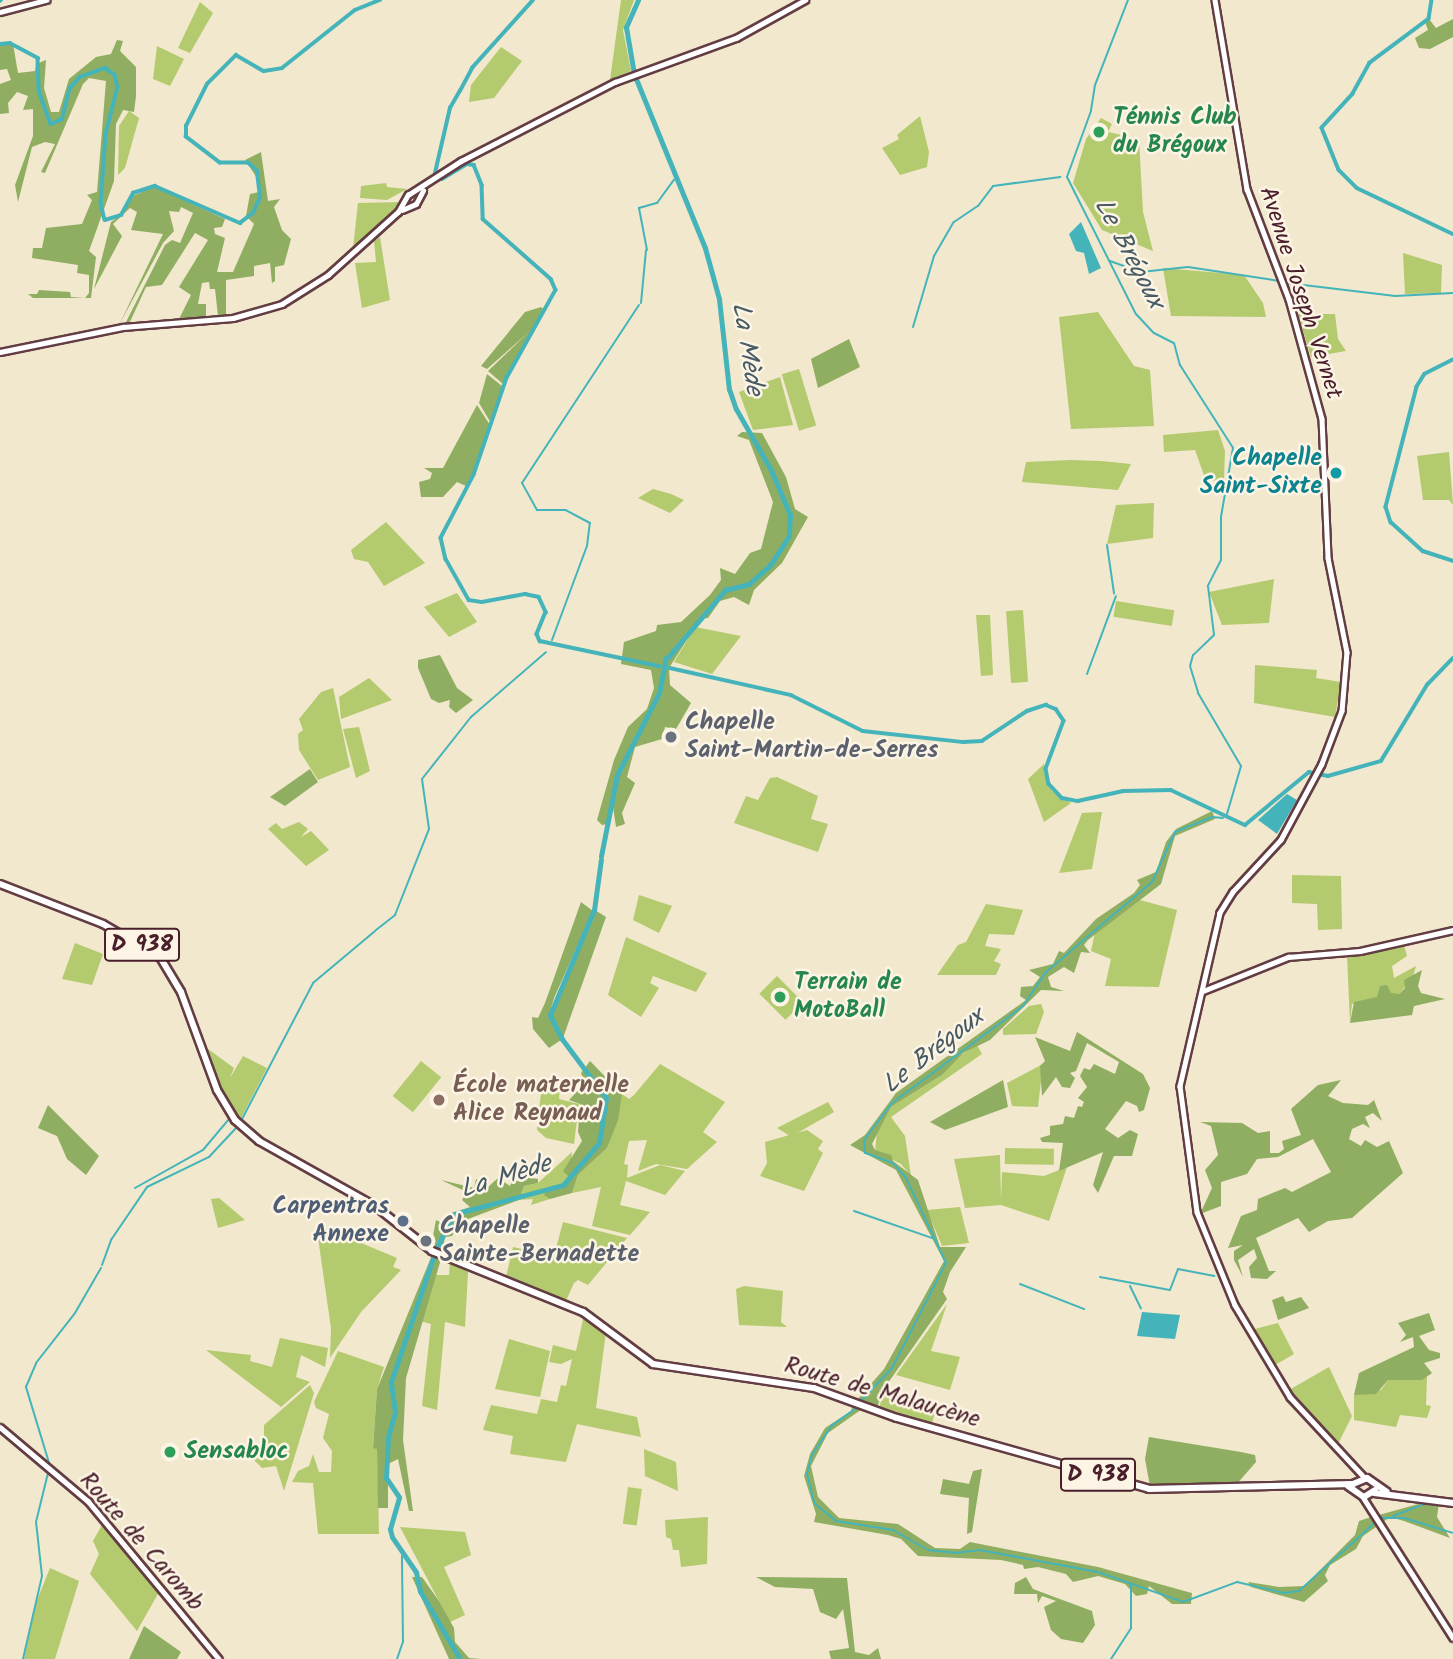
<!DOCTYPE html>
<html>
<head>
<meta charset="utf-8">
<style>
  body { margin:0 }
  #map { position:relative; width:1453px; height:1659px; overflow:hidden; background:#f1e8cd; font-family:Kalam,sans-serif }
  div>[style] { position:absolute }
  .green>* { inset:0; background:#b4ca6e; transform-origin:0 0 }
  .forest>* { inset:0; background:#8fae61 }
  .water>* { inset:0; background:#44b4ba }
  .stream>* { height:2px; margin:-1px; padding:0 1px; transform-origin:1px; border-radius:1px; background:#44b4ba }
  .canal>* { height:3.5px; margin:-1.75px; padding:0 1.75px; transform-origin:1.75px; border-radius:1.75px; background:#44b4ba }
  .river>* { height:5px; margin:-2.5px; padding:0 2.5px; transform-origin:2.5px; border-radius:2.5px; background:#44b4ba }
  .roads { filter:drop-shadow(2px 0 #633d43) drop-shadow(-2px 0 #633d43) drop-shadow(0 2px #633d43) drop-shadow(0 -2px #633d43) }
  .secondary>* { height:4.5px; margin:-2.25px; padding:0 2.25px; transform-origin:2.25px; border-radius:2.25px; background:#fff }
  .primary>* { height:6px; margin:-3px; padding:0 3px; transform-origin:3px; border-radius:3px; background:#fff }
  .dots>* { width:19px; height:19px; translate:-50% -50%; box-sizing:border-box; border:4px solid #fcf5e5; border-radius:50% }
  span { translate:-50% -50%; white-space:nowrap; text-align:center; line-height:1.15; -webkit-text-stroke:5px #fcf5e5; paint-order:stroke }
  .shield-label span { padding:2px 5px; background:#fcf5e5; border:2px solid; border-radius:5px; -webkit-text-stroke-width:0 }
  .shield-label { font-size:23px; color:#4a1f2b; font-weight:700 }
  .leisure-label { font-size:24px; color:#27864d; font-weight:700 }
  .left { translate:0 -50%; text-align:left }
  .street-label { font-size:24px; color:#4a1f2b }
  .culture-label { font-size:24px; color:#0d838f; font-weight:700 }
  .right { translate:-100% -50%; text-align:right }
  .worship-label { font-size:24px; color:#5b616d; font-weight:700 }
  .education-label { font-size:24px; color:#785e54; font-weight:700 }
  .service-label { font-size:24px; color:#4e5e75; font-weight:700 }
  .water-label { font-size:26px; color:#485b64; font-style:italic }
</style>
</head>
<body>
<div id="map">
  <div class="green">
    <i style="clip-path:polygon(621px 0,634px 0,623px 30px,631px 71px,610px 80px)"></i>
    <i style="clip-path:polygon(200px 2px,213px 13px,190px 53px,178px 48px)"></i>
    <i style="clip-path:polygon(157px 46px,184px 59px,170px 86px,153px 79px)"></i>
    <i style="clip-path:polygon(501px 47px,522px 61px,494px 98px,469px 102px,471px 85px)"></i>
    <i style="clip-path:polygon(129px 111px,139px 118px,125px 168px,118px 175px,119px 126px)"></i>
    <i style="clip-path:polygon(920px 116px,929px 152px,927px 167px,900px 175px,882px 148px,899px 139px,897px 135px)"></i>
    <i style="clip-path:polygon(1101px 118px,1112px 124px,1108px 132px,1139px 139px,1143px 212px,1153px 251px,1102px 230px,1073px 183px,1086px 139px)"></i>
    <i style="clip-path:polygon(386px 183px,387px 187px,407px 189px,387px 200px,360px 198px,361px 186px)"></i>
    <i style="clip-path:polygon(403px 202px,354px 248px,353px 248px,358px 203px)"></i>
    <i style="clip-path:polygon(380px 237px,390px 300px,362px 308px,355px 263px,376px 262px,374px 241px)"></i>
    <i style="clip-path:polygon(1403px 253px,1442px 265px,1441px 293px,1405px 294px)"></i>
    <i style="clip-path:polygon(1163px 268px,1244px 275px,1263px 303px,1266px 317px,1171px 316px)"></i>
    <i style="clip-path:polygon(1098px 312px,1134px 366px,1150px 370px,1154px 426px,1071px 429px,1059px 317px)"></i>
    <i style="clip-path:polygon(1298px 314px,1335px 314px,1338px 339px,1346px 351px,1311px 357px)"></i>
    <i style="left:799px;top:369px;width:59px;height:18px;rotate:73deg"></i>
    <i style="clip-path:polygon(780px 377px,793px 425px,753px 430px,739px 392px)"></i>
    <i style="clip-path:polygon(1218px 430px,1225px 451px,1224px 480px,1206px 481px,1195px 450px,1164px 452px,1163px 435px)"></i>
    <i style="clip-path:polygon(1449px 452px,1453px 505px,1449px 500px,1423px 500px,1417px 456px)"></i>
    <i style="clip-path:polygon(1070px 460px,1101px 461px,1131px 464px,1118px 490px,1022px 482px,1026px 462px)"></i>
    <i style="clip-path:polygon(653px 489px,671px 494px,684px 500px,670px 513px,638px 498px)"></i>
    <i style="clip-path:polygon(1154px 503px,1153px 538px,1107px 544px,1116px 505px)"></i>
    <i style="clip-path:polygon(386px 522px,425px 563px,384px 586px,368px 562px,354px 559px,351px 550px)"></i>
    <i style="clip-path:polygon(1274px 579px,1269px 623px,1222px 625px,1209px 592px)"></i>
    <i style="clip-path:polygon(457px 593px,477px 622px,449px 637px,424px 607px)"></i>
    <i style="left:1116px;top:601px;width:59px;height:16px;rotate:9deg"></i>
    <i style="left:1023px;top:610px;width:72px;height:17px;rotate:86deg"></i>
    <i style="clip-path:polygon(976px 615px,990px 615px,993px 675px,981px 676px)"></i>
    <i style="clip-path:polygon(695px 627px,741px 636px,712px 674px,674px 662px)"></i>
    <i style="clip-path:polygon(1255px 665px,1317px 670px,1316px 678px,1341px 682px,1335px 717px,1254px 703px)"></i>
    <i style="clip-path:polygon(369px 678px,392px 700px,341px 719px,339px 697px)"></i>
    <i style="clip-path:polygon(333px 688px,350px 767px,318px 780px,299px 750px,298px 734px,303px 730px,299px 719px,321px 692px)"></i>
    <i style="clip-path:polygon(359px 727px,370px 771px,356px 778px,343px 729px)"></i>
    <i style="clip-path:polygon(1044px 764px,1052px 791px,1071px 803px,1044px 822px,1028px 779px)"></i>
    <i style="clip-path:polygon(777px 777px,818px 796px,811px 819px,828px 824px,818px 852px,734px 823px,746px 796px,758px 800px,770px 778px)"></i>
    <i style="clip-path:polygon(1102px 812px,1092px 869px,1059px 873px,1082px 813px)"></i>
    <i style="clip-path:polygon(299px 822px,308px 829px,301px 837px,311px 831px,329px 850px,306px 866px,268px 829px,276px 823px,282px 829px)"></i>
    <i style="clip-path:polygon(1292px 875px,1341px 876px,1342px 929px,1318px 930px,1317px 904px,1292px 903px)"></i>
    <i style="clip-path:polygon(639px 895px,672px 906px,659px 933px,633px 920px)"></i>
    <i style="clip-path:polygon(1140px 900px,1177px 910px,1159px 987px,1105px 986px,1111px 959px,1091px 951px,1095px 933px)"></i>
    <i style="clip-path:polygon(986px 904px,1023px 910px,1014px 935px,989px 934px,985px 946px,1001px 949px,994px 961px,1001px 964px,996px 975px,937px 975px,958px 945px,966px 942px)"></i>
    <i style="clip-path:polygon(626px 937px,707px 973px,696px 992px,653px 976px,650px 983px,659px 988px,641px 1017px,608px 995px)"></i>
    <i style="clip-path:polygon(1403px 942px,1407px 956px,1392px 966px,1394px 978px,1416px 966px,1413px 977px,1399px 994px,1352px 1004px,1350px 1023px,1347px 955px)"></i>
    <i style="clip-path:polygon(75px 943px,103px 954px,92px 985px,62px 979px)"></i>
    <i style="left:777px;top:976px;width:37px;height:25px;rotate:45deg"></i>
    <i style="clip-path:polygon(1041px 1004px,1044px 1012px,1036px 1034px,1003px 1035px,1003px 1029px,1029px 1006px)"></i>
    <i style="clip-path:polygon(977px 1045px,982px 1054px,891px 1117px,905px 1136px,911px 1176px,901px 1164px,875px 1151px,877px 1132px,891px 1107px,942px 1075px,954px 1059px)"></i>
    <i style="clip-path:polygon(208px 1049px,234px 1068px,230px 1078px,243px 1056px,267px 1068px,240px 1120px,213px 1076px,204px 1051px)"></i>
    <i style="left:421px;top:1061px;width:26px;height:45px;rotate:39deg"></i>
    <i style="clip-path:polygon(660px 1064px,725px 1102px,703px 1132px,717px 1142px,687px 1169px,656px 1164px,638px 1171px,647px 1140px,629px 1141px,624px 1164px,628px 1165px,627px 1178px,660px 1165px,685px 1171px,665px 1195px,626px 1181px,620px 1205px,650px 1212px,630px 1235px,592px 1226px,601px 1187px,572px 1193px,578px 1175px,607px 1148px,622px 1094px,629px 1099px,634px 1095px)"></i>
    <i style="clip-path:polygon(1043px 1064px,1038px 1107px,1012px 1106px,1007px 1083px)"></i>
    <i style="clip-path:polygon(542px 1083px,560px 1086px,559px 1099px,579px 1104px,574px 1144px,546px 1138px,537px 1130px)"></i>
    <i style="clip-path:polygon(828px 1102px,834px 1112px,799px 1132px,790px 1136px,777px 1128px)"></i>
    <i style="clip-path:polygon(807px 1130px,823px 1141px,818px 1149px,823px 1153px,804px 1191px,760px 1176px,767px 1163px,765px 1142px)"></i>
    <i style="left:1005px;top:1148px;width:49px;height:16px;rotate:1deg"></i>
    <i style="clip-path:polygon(572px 1152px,570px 1176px,550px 1199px,531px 1205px,533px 1199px,519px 1200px,524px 1186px,538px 1183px)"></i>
    <i style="clip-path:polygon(1000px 1155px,1001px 1201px,1002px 1172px,1044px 1176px,1067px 1167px,1049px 1221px,1001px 1205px,965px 1208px,954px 1159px)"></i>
    <i style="clip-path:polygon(219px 1198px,245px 1220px,218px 1228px,211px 1199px)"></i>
    <i style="clip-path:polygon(960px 1207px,969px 1243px,942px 1246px,927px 1210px)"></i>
    <i style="clip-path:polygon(563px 1222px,627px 1238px,588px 1285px,578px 1280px,574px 1283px,565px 1303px,505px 1281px,513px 1247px,554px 1256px)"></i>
    <i style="clip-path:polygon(316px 1224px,397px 1258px,393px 1267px,401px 1270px,361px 1312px,330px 1358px,331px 1328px)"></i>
    <i style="clip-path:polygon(450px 1261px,468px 1272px,465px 1327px,445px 1322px,437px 1410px,422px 1406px,431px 1324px,420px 1321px,436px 1275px,449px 1275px)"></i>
    <i style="clip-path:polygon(744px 1286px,783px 1291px,781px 1322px,787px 1327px,739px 1325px,736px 1289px)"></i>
    <i style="clip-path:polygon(947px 1304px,931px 1351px,960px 1357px,950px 1390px,896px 1375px)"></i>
    <i style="clip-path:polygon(584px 1315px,606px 1332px,596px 1408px,637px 1417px,641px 1437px,577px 1424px,566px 1462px,510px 1454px,513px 1436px,483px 1430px,491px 1405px,537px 1414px,541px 1399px,557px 1402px,561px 1385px,566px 1386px,572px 1359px,561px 1364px,549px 1362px,553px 1345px,576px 1351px)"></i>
    <i style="clip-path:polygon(1278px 1323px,1294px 1354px,1275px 1365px,1255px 1329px)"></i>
    <i style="clip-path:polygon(280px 1338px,328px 1348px,325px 1367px,301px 1355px,296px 1377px,310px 1382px,281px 1407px,206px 1350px,251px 1355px,250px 1361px,272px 1367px)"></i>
    <i style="clip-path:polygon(509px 1339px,550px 1351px,540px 1397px,495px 1389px)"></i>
    <i style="clip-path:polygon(338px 1351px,384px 1367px,377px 1389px,373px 1448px,377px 1448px,379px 1534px,318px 1534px,313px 1483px,292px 1482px,298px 1471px,309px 1466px,313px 1454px,319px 1472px,331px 1472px,332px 1451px,323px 1438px,329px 1414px,316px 1408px,314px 1402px)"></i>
    <i style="clip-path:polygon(1329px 1367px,1352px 1416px,1337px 1446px,1289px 1390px)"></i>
    <i style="clip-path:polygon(1427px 1376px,1426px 1405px,1431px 1406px,1427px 1418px,1400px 1415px,1396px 1427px,1354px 1420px,1354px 1395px,1381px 1390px,1388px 1380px)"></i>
    <i style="clip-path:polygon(310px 1385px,314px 1393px,284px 1491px,276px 1466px,262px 1468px,253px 1459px,264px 1437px,264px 1425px)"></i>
    <i style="left:884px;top:1391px;width:55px;height:18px;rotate:16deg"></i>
    <i style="clip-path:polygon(644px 1449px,676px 1462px,678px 1491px,645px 1476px)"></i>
    <i style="left:628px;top:1487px;width:14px;height:37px;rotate:8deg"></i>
    <i style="clip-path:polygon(708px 1517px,707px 1564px,681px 1567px,679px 1550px,673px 1550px,671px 1539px,666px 1537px,665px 1520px)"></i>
    <i style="clip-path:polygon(103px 1523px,159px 1592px,137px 1631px,90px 1574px,99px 1554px,93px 1541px)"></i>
    <i style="clip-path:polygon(400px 1527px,465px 1532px,471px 1555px,444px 1567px,465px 1615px,450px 1622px)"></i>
    <i style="clip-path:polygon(50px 1568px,79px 1581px,55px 1659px,24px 1659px,35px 1605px)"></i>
  </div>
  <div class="forest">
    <i style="clip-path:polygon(1429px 19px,1436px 28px,1453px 19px,1453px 37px,1430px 49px,1419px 48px,1415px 38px,1428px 30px,1425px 22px)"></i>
    <i style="clip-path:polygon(117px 40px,123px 41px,120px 51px,136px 67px,136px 96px,134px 112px,123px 110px,116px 124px,114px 181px,89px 251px,96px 257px,91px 298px,33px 298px,28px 294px,37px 294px,39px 290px,70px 292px,71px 297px,85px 298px,89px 293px,89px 275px,77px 273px,78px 265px,32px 258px,33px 248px,42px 248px,46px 228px,82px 224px,92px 200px,87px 195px,97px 192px,106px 81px,89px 78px,83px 84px,45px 173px,41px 172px,55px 144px,45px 142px,32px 147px,18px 202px,15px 185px,33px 136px,33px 109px,23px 110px,28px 96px,17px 92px,8px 103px,9px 113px,0 114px,0 84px,11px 80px,7px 69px,0 70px,0 42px,13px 44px,18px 73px,35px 71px,36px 64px,46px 60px,44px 88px,51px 112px,59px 112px,69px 79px,96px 57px,111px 54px)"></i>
    <i style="clip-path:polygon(261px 152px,268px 201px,280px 199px,274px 207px,282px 230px,291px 239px,284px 265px,275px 267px,275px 281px,272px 283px,270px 263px,254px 266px,254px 276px,226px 280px,226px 316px,218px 316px,215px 289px,210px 289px,209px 282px,202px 283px,198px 304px,206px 304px,206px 318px,179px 319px,191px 295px,179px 287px,208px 240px,195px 233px,162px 285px,146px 287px,129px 324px,125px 324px,165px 245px,172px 240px,180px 243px,193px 213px,181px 207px,179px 212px,169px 211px,174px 231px,163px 243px,119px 325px,163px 234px,131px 230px,137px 212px,130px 208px,113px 224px,122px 236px,94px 289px,111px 222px,121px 215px,130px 197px,155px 187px,225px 219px,222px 227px,214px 228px,215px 234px,225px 238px,217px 272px,233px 272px,254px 224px,246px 216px,250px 194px,259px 192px,257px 178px,245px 160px)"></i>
    <i style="clip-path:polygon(541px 307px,545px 310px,536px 326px,487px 369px,481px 366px,525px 312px)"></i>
    <i style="clip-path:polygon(533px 328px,535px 329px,503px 384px,488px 371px)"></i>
    <i style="clip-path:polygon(849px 339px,860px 367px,818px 388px,811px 359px)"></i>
    <i style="clip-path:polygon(487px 374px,502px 386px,491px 423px,479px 403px)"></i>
    <i style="clip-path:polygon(477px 405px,490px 425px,468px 487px,457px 482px,443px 497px,421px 497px,419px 482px,430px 479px,432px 473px,424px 468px,443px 468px)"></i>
    <i style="clip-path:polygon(742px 432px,762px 433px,786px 477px,795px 509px,808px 517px,782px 563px,754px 590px,749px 605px,734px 597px,720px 601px,708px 618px,700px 619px,669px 668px,670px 685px,691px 703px,676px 729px,665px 727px,662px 739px,635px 747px,627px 777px,635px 783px,622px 813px,625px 824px,616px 827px,612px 800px,607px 824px,602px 825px,597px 820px,614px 760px,628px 727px,647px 709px,654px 688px,651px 670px,621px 664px,624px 642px,656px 631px,657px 625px,681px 622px,710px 595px,721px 580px,720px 568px,735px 574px,750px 553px,761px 549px,773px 502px,749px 440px,737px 436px)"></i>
    <i style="clip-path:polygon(440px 655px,457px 688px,473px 700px,456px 713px,449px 707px,450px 700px,439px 703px,431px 699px,418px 668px,418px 660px)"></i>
    <i style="clip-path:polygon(310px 769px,318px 782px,285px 806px,270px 797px)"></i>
    <i style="clip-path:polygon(1212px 811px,1215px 819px,1175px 836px,1161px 884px,1088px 940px,1084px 945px,1090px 953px,1081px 952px,1074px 973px,1064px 967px,1048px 977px,1051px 987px,1064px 991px,1041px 990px,990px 1040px,963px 1053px,942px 1075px,891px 1107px,872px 1144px,875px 1150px,891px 1155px,893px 1161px,918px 1180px,940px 1247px,966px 1247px,950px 1272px,943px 1292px,947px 1299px,883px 1390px,877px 1408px,857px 1400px,884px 1369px,944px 1261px,896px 1170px,850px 1145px,865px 1135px,896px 1093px,1026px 1000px,1020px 996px,1021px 987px,1033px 986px,1040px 977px,1029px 970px,1053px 964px,1059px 951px,1064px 953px,1096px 919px,1134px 893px,1140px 885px,1137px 880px,1156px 872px,1166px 842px,1176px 829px)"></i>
    <i style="clip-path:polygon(581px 902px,593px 911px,554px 998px,549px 1015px,561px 1040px,549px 1048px,533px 1029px,532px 1017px,538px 1018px,545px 1003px)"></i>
    <i style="clip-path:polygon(595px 910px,606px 917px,563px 1038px,551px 1015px)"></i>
    <i style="clip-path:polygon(1422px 970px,1418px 986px,1421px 993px,1445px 999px,1414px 1006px,1412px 1015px,1350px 1023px,1354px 1002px,1377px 997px,1380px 986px,1387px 985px,1391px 993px,1399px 994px,1405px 988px,1404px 980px)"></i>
    <i style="clip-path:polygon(1077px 1032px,1143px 1074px,1150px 1088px,1144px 1110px,1139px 1112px,1137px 1106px,1126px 1101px,1105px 1129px,1118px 1138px,1130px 1130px,1138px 1134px,1132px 1156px,1114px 1156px,1098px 1193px,1093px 1185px,1103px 1152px,1059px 1171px,1063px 1143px,1042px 1142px,1040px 1138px,1050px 1135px,1050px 1126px,1063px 1124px,1065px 1116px,1074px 1118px,1078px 1106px,1082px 1107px,1084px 1102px,1078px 1098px,1087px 1087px,1080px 1076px,1084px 1068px,1090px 1070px,1094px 1064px,1115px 1074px,1119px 1062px,1087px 1043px,1076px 1071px,1070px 1073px,1075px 1078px,1070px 1088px,1062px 1087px,1056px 1077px,1042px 1096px,1040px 1066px,1045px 1061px,1035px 1037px,1070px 1051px)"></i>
    <i style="clip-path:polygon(590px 1061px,622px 1094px,618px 1120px,607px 1148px,578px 1175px,572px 1193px,550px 1199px,544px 1195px,546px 1190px,563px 1185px,569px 1177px,563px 1171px,582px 1141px,578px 1132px,580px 1104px,569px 1100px,585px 1083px,581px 1073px)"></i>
    <i style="clip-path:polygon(1003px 1080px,1008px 1107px,945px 1130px,930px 1122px)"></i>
    <i style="clip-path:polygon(1341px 1080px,1328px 1096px,1343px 1103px,1368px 1105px,1374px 1100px,1382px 1121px,1373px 1113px,1365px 1117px,1370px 1128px,1363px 1124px,1352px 1129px,1349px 1139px,1361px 1146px,1365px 1140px,1377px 1147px,1389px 1141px,1403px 1173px,1352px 1218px,1328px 1221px,1309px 1232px,1298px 1218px,1256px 1238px,1269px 1271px,1276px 1271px,1267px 1279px,1251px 1278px,1249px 1267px,1257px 1258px,1254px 1249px,1238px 1260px,1243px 1277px,1234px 1260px,1234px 1251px,1243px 1245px,1228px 1248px,1241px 1216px,1257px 1210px,1258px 1199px,1285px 1188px,1292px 1192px,1331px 1172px,1313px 1139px,1278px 1157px,1257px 1159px,1247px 1174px,1221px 1182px,1221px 1206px,1200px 1214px,1212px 1188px,1205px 1170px,1218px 1155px,1211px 1126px,1200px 1122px,1242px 1123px,1258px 1133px,1270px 1131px,1270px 1153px,1279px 1153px,1284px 1149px,1282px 1141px,1301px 1135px,1291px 1109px,1318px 1085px)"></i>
    <i style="clip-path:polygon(48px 1105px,99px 1156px,86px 1175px,67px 1159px,57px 1136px,38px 1128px)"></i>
    <i style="clip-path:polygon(525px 1177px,538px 1179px,538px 1183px,524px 1186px,519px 1200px,460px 1222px,452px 1236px,445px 1237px,442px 1254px,431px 1247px,436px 1220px,442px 1223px,452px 1213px,470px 1207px,462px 1200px,467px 1192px,441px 1180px,474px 1188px,476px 1179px,488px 1187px,498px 1178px,510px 1186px,512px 1180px,523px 1182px)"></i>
    <i style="clip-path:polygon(432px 1255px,441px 1259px,406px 1378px,403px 1440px,413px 1511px,409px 1511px,398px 1459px,388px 1464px,388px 1508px,378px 1508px,377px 1449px,373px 1448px,377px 1389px)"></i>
    <i style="clip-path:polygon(1283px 1296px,1286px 1302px,1301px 1297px,1309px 1308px,1278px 1320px,1272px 1300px)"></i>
    <i style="clip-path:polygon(1429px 1313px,1435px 1330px,1419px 1336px,1429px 1350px,1440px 1353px,1440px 1358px,1424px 1363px,1432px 1373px,1422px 1380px,1388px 1380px,1376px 1394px,1354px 1395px,1359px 1373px,1414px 1347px,1413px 1337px,1400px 1342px,1406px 1335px,1398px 1323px)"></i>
    <i style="clip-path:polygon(853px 1405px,862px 1409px,828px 1433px,811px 1466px,818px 1497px,839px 1518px,898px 1524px,935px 1548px,960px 1549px,970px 1542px,1098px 1567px,1188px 1592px,1192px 1593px,1191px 1604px,1172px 1604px,1149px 1586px,1147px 1594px,1136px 1596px,1125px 1584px,1098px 1576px,1073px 1582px,1066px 1574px,1038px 1567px,1024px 1569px,1023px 1565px,1001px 1560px,918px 1556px,901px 1539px,888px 1535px,814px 1522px,816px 1514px,804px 1476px,810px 1454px,825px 1428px,851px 1411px)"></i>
    <i style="clip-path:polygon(1149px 1437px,1241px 1452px,1255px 1455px,1256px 1462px,1235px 1486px,1158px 1487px,1150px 1486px,1145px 1459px)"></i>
    <i style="clip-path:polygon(982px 1469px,972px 1532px,967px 1534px,969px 1498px,940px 1494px,943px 1479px,969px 1484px,973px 1471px)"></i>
    <i style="clip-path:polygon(1422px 1503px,1439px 1503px,1437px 1517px,1450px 1538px,1404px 1521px,1390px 1517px,1383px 1522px,1379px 1515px)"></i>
    <i style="clip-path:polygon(1371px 1517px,1379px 1525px,1363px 1536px,1356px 1549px,1330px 1565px,1325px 1575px,1328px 1581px,1304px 1602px,1251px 1587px,1248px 1582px,1279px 1587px,1304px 1586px,1355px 1535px,1359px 1521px)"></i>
    <i style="clip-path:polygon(412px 1577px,422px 1577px,439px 1601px,454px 1628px,455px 1642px,469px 1658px,481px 1659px,449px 1659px)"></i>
    <i style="clip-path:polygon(756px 1577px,847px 1578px,855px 1652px,869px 1655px,878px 1648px,881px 1659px,831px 1659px,829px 1651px,849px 1648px,843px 1609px,836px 1619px,820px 1612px,813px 1589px,775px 1587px)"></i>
    <i style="clip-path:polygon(1026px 1577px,1033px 1589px,1092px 1611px,1095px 1625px,1083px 1643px,1061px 1639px,1051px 1630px,1044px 1607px,1056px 1601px,1042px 1596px,1038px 1603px,1037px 1594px,1014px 1594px,1015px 1583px)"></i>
    <i style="clip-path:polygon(144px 1626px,181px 1652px,177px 1659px,129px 1659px)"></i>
  </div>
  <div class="water">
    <i style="clip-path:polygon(1081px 222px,1101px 268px,1089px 274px,1084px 253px,1076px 251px,1069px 234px)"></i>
    <i style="clip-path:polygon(1287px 794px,1297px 800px,1277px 834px,1258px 820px)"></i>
    <i style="clip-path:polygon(1142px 1312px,1180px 1315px,1175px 1339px,1137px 1336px)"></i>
  </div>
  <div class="stream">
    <i style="left:1128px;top:0;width:91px;rotate:111.2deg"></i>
    <i style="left:1095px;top:85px;width:26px;rotate:99deg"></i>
    <i style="left:1091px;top:111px;width:70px;rotate:110deg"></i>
    <i style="left:1067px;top:177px;width:153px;rotate:63.3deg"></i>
    <i style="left:1136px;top:314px;width:26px;rotate:47deg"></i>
    <i style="left:1154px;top:333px;width:22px;rotate:27deg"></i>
    <i style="left:1174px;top:343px;width:23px;rotate:75deg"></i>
    <i style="left:1180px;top:365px;width:98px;rotate:57.4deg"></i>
    <i style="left:1233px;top:448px;width:70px;rotate:99.9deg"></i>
    <i style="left:1221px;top:517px;width:43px;rotate:90deg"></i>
    <i style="left:1221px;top:560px;width:29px;rotate:117deg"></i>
    <i style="left:1208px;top:586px;width:49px;rotate:83deg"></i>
    <i style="left:1214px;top:635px;width:29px;rotate:136deg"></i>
    <i style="left:1193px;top:655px;width:11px;rotate:105deg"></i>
    <i style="left:1190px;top:666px;width:28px;rotate:73deg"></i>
    <i style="left:1198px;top:693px;width:85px;rotate:59.5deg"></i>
    <i style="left:1241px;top:766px;width:50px;rotate:106.3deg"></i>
    <i style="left:647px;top:250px;width:43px;rotate:-100.8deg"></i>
    <i style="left:639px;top:208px;width:19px;rotate:-16deg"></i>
    <i style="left:657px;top:203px;width:29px;rotate:-54deg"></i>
    <i style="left:1110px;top:261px;width:33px;rotate:20deg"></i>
    <i style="left:1141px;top:272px;width:47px;rotate:-6.1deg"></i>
    <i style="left:1188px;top:267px;width:92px;rotate:8.7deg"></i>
    <i style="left:1287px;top:283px;width:109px;rotate:6.9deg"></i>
    <i style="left:1395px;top:296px;width:58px;rotate:-3deg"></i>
    <i style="left:641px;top:303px;width:53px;rotate:-84.6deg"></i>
    <i style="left:913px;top:327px;width:74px;rotate:-73.5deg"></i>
    <i style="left:934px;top:256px;width:39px;rotate:-60deg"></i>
    <i style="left:954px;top:222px;width:29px;rotate:-34deg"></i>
    <i style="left:978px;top:206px;width:25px;rotate:-53deg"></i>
    <i style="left:993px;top:186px;width:68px;rotate:-7.7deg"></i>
    <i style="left:1107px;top:545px;width:49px;rotate:81.7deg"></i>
    <i style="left:552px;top:640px;width:100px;rotate:-69.6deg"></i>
    <i style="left:587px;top:546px;width:23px;rotate:-83deg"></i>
    <i style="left:590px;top:523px;width:27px;rotate:-152deg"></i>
    <i style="left:566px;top:510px;width:29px;rotate:180deg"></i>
    <i style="left:537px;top:510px;width:31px;rotate:-119deg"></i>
    <i style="left:522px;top:483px;width:213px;rotate:-56.7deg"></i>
    <i style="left:1087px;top:674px;width:83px;rotate:-69.6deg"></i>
    <i style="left:376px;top:930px;width:24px;rotate:-38deg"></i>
    <i style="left:395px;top:915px;width:92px;rotate:-68.4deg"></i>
    <i style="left:429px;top:829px;width:50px;rotate:-98deg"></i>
    <i style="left:422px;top:779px;width:79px;rotate:-51.7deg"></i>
    <i style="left:471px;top:717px;width:99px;rotate:-40.9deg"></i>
    <i style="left:241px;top:1121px;width:156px;rotate:-62.4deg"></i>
    <i style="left:313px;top:983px;width:81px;rotate:-40deg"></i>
    <i style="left:135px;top:1188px;width:78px;rotate:-29.2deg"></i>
    <i style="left:203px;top:1150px;width:40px;rotate:-50deg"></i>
    <i style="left:854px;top:1211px;width:83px;rotate:19.1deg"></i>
    <i style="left:102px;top:1265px;width:27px;rotate:-70deg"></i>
    <i style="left:111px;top:1240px;width:64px;rotate:-55.8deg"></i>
    <i style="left:147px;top:1187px;width:69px;rotate:-25.8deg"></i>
    <i style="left:209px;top:1157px;width:41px;rotate:-47deg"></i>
    <i style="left:1100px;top:1277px;width:71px;rotate:10.5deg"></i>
    <i style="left:1170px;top:1290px;width:22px;rotate:-69deg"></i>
    <i style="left:1178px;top:1269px;width:37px;rotate:11deg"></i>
    <i style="left:1020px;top:1284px;width:69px;rotate:21.3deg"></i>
    <i style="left:1130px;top:1286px;width:25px;rotate:64deg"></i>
    <i style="left:781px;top:1380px;width:11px;rotate:10deg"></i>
    <i style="left:860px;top:1402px;width:47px;rotate:-46.7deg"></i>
    <i style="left:892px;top:1368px;width:118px;rotate:-62.8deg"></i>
    <i style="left:946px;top:1263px;width:94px;rotate:-115.2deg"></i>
    <i style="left:906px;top:1178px;width:20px;rotate:-131deg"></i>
    <i style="left:893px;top:1163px;width:30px;rotate:-160deg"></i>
    <i style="left:865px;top:1153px;width:13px;rotate:-94deg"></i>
    <i style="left:864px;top:1140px;width:46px;rotate:-52.9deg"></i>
    <i style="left:892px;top:1103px;width:163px;rotate:-36.5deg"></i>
    <i style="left:1023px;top:1006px;width:40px;rotate:-56deg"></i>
    <i style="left:1045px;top:973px;width:140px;rotate:-40.4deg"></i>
    <i style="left:1152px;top:882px;width:55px;rotate:-65.3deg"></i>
    <i style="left:1175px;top:832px;width:40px;rotate:-22deg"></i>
    <i style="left:1212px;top:817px;width:11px;rotate:5deg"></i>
    <i style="left:858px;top:1407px;width:32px;rotate:145deg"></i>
    <i style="left:832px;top:1425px;width:36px;rotate:124deg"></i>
    <i style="left:812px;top:1455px;width:20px;rotate:105deg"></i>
    <i style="left:807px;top:1474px;width:30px;rotate:76deg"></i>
    <i style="left:814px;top:1503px;width:28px;rotate:39deg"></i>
    <i style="left:836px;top:1521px;width:58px;rotate:9deg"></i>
    <i style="left:893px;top:1530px;width:38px;rotate:30deg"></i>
    <i style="left:50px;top:1466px;width:83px;rotate:-106.9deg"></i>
    <i style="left:26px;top:1387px;width:26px;rotate:-67deg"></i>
    <i style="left:36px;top:1363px;width:63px;rotate:-52deg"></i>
    <i style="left:75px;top:1313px;width:52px;rotate:-60deg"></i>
    <i style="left:1393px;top:1516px;width:34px;rotate:-21deg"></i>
    <i style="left:1425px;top:1504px;width:13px"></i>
    <i style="left:928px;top:1550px;width:27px;rotate:6deg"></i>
    <i style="left:955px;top:1553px;width:25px;rotate:-7deg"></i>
    <i style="left:980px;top:1550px;width:120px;rotate:10.6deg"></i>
    <i style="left:1098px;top:1572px;width:90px;rotate:19.4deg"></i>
    <i style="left:1183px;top:1602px;width:58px;rotate:-20.3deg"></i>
    <i style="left:1237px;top:1582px;width:48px;rotate:13.2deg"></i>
    <i style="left:1284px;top:1593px;width:15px;rotate:-8deg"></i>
    <i style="left:1299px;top:1591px;width:109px;rotate:-42deg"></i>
    <i style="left:1380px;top:1518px;width:24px"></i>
    <i style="left:1404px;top:1518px;width:51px;rotate:17deg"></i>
    <i style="left:23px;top:1659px;width:85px;rotate:-77.1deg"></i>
    <i style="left:42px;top:1576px;width:54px;rotate:-96.3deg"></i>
    <i style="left:36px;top:1522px;width:55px;rotate:-76.2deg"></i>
    <i style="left:397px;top:1659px;width:18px;rotate:-71deg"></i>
    <i style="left:403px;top:1642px;width:86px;rotate:-90.7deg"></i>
    <i style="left:1111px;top:1659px;width:37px;rotate:-57deg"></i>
    <i style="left:1131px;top:1628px;width:45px;rotate:-90deg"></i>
  </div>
  <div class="canal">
    <i style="left:1432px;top:0;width:19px;rotate:99deg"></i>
    <i style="left:1429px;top:19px;width:74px;rotate:143.3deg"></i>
    <i style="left:1370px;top:63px;width:35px;rotate:119deg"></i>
    <i style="left:1353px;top:94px;width:46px;rotate:132.4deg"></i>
    <i style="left:1322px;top:128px;width:45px;rotate:68deg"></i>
    <i style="left:1339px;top:170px;width:25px;rotate:45deg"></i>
    <i style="left:1357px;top:188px;width:106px;rotate:25.6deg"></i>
    <i style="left:0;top:1px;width:1px;rotate:-45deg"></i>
    <i style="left:0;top:44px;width:10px;rotate:-6deg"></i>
    <i style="left:10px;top:43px;width:32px;rotate:28deg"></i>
    <i style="left:38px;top:58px;width:33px;rotate:88deg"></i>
    <i style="left:39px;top:91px;width:35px;rotate:70deg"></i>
    <i style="left:51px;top:124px;width:12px;rotate:-24deg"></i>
    <i style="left:62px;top:119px;width:32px;rotate:-76deg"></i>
    <i style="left:70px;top:88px;width:15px;rotate:-48deg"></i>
    <i style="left:80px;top:77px;width:27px;rotate:-20deg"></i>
    <i style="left:105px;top:68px;width:12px;rotate:35deg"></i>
    <i style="left:115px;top:75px;width:12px;rotate:76deg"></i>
    <i style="left:118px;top:87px;width:49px;rotate:104.3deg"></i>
    <i style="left:106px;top:134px;width:69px;rotate:94.1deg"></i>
    <i style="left:101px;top:203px;width:17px;rotate:77deg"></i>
    <i style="left:105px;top:220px;width:17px;rotate:-17deg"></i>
    <i style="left:121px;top:215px;width:25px;rotate:-61deg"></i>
    <i style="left:133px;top:193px;width:23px;rotate:-18deg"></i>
    <i style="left:155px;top:186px;width:93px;rotate:23.5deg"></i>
    <i style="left:240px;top:223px;width:16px;rotate:-38deg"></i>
    <i style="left:253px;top:213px;width:17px;rotate:-66deg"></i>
    <i style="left:260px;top:197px;width:26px;rotate:-97deg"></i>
    <i style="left:257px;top:171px;width:12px;rotate:-138deg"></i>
    <i style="left:248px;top:163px;width:28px;rotate:180deg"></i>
    <i style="left:220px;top:163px;width:43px;rotate:-142.6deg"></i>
    <i style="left:186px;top:137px;width:11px;rotate:-90deg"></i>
    <i style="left:186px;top:126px;width:47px;rotate:-63.4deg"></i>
    <i style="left:207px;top:84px;width:41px;rotate:-45deg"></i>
    <i style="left:236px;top:55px;width:32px;rotate:30deg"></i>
    <i style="left:264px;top:71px;width:18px;rotate:-9deg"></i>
    <i style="left:282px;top:68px;width:93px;rotate:-38.5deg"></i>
    <i style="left:355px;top:10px;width:27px;rotate:-22deg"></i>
    <i style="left:435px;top:173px;width:67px;rotate:-77deg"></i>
    <i style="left:450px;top:108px;width:20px;rotate:-60deg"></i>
    <i style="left:460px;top:91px;width:26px;rotate:-62deg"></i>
    <i style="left:472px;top:68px;width:91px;rotate:-48.1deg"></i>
    <i style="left:442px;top:179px;width:29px;rotate:-31deg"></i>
    <i style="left:467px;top:164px;width:7px;rotate:8deg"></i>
    <i style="left:474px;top:165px;width:22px;rotate:68deg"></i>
    <i style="left:482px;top:185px;width:34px;rotate:88deg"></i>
    <i style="left:483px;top:219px;width:91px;rotate:41.4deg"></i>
    <i style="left:551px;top:279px;width:12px;rotate:66deg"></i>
    <i style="left:556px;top:290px;width:101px;rotate:119.1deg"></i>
    <i style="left:507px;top:378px;width:102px;rotate:108.8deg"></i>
    <i style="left:474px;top:475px;width:71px;rotate:117.6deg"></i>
    <i style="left:441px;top:538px;width:22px;rotate:77deg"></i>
    <i style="left:446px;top:559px;width:47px;rotate:60.7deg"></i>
    <i style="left:469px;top:600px;width:13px;rotate:9deg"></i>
    <i style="left:482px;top:602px;width:44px;rotate:-10.5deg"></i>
    <i style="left:525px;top:594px;width:14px;rotate:12deg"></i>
    <i style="left:539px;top:597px;width:17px;rotate:65deg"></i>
    <i style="left:546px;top:612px;width:24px;rotate:112deg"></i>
    <i style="left:537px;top:634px;width:8px;rotate:67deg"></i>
    <i style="left:540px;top:641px;width:122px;rotate:11.9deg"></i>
    <i style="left:1453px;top:360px;width:31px;rotate:153deg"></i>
    <i style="left:1425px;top:374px;width:15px;rotate:122deg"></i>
    <i style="left:1417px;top:387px;width:124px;rotate:104.5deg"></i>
    <i style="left:1386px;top:507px;width:16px;rotate:72deg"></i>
    <i style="left:1391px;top:522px;width:43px;rotate:42.2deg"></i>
    <i style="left:1423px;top:551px;width:32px;rotate:18deg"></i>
    <i style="left:670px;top:668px;width:124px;rotate:12.6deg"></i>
    <i style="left:791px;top:695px;width:80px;rotate:26.6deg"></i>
    <i style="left:863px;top:731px;width:101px;rotate:6.3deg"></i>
    <i style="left:963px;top:742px;width:19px;rotate:-3deg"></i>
    <i style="left:982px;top:741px;width:54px;rotate:-33.7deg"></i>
    <i style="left:1027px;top:711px;width:20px;rotate:-18deg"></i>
    <i style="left:1046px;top:705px;width:11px;rotate:22deg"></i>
    <i style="left:1056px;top:709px;width:14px;rotate:56deg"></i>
    <i style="left:1064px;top:721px;width:51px;rotate:110.6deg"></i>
    <i style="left:1046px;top:769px;width:15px;rotate:79deg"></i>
    <i style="left:1049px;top:784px;width:19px;rotate:47deg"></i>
    <i style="left:1062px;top:798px;width:16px;rotate:11deg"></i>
    <i style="left:1078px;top:801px;width:46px;rotate:-12.5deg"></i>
    <i style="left:1123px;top:791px;width:48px;rotate:-1.2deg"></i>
    <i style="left:1171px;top:790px;width:82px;rotate:25.3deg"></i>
    <i style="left:1245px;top:825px;width:83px;rotate:-39.6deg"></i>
    <i style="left:1309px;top:772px;width:19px;rotate:12deg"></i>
    <i style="left:1328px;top:776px;width:55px;rotate:-15.8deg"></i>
    <i style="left:1381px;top:761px;width:89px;rotate:-58.8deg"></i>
    <i style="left:1427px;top:685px;width:37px;rotate:-46deg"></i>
  </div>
  <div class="river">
    <i style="left:638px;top:0;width:30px;rotate:114deg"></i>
    <i style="left:626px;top:27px;width:48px;rotate:80.3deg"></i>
    <i style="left:634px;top:74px;width:188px;rotate:67.8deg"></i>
    <i style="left:705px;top:248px;width:53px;rotate:74.6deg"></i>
    <i style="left:719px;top:299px;width:91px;rotate:83.7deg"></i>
    <i style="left:729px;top:389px;width:21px;rotate:71deg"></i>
    <i style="left:736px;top:409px;width:70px;rotate:60.2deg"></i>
    <i style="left:771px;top:470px;width:49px;rotate:67.1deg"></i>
    <i style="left:790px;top:515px;width:21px;rotate:93deg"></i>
    <i style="left:789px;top:536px;width:35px;rotate:123deg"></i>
    <i style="left:770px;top:565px;width:28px;rotate:138deg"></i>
    <i style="left:749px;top:584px;width:25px;rotate:166deg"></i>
    <i style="left:725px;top:590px;width:87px;rotate:130.3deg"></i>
    <i style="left:601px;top:856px;width:83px;rotate:-78.8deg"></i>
    <i style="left:617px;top:775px;width:92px;rotate:-62.9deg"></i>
    <i style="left:659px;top:693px;width:36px;rotate:-79deg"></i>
    <i style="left:460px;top:1659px;width:79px;rotate:-120.5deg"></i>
    <i style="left:420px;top:1591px;width:19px;rotate:-102deg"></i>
    <i style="left:416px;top:1572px;width:42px;rotate:-124.4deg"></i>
    <i style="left:392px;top:1537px;width:8px;rotate:-104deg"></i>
    <i style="left:390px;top:1529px;width:33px;rotate:-74deg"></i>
    <i style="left:399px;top:1497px;width:23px;rotate:-124deg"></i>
    <i style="left:386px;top:1478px;width:41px;rotate:-87.2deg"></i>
    <i style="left:388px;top:1437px;width:26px;rotate:-74deg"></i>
    <i style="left:395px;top:1412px;width:30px;rotate:-98deg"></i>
    <i style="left:391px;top:1382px;width:140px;rotate:-71.3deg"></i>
    <i style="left:436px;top:1249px;width:39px;rotate:-63deg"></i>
    <i style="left:454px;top:1214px;width:113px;rotate:-14.9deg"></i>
    <i style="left:563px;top:1185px;width:55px;rotate:-49.4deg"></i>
    <i style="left:599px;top:1143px;width:46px;rotate:-81.2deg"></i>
    <i style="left:606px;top:1098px;width:74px;rotate:-126.7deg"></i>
    <i style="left:562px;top:1039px;width:27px;rotate:-117deg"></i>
    <i style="left:550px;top:1015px;width:114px;rotate:-67.3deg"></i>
    <i style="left:594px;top:910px;width:51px;rotate:-82.2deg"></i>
  </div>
  <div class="roads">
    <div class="secondary">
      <i style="left:1215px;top:0;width:192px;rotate:80.4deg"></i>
      <i style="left:1247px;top:189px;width:118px;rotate:69.1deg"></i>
      <i style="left:1289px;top:299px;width:124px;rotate:74.6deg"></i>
      <i style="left:1322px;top:419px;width:139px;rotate:87.5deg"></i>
      <i style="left:1328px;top:558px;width:96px;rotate:78.6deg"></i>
      <i style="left:1347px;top:652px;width:59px;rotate:94.8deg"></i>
      <i style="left:1342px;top:711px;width:57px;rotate:110.7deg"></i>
      <i style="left:1322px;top:764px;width:86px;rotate:118.3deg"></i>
      <i style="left:1281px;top:840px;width:71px;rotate:132.7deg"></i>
      <i style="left:1233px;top:892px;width:25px;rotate:122deg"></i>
      <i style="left:1220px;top:913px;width:178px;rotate:103deg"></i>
      <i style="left:1180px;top:1086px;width:127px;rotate:82.3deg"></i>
      <i style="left:1197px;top:1212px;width:100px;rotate:67.8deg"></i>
      <i style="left:1235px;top:1305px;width:107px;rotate:59.1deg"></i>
      <i style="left:1290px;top:1397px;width:110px;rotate:47.2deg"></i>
      <i style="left:0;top:12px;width:48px;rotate:-14.6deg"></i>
      <i style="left:402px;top:210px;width:15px;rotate:-23deg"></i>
      <i style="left:416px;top:204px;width:15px;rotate:-62deg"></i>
      <i style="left:0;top:352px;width:126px;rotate:-11.5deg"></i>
      <i style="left:123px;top:327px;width:110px;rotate:-4.7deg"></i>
      <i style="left:233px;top:318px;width:51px;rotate:-15.9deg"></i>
      <i style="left:282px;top:304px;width:54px;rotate:-32.2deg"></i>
      <i style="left:328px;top:275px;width:94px;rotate:-42deg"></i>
      <i style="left:398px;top:212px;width:20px;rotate:-60deg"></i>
      <i style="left:408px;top:195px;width:63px;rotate:-32.7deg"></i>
      <i style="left:461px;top:161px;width:173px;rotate:-27.2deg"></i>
      <i style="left:615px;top:82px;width:129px;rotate:-20deg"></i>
      <i style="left:736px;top:38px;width:79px;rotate:-28.8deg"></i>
      <i style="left:1203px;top:991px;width:92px;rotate:-21.8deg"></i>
      <i style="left:1288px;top:957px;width:72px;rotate:-4.8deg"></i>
      <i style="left:1360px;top:951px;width:95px;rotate:-12.7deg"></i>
      <i style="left:0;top:1427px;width:115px;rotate:40.1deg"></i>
      <i style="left:88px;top:1501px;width:205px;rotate:50.3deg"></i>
      <i style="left:1363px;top:1497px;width:167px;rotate:57.4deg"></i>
    </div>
    <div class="primary">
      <i style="left:0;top:884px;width:110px;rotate:21.2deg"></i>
      <i style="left:103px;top:924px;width:66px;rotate:30.1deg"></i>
      <i style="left:160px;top:957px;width:41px;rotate:59deg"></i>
      <i style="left:181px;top:992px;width:104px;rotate:69.8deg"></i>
      <i style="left:217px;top:1090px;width:35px;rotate:59deg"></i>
      <i style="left:235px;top:1120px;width:32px;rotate:41deg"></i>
      <i style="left:259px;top:1141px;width:133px;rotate:29.3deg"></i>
      <i style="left:375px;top:1206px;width:73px;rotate:38.3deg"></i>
      <i style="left:432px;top:1251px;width:163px;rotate:22deg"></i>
      <i style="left:583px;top:1312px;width:87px;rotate:36.6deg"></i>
      <i style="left:653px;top:1364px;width:163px;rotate:8.5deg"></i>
      <i style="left:814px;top:1388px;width:88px;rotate:19.9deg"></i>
      <i style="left:897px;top:1418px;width:262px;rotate:15.7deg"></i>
      <i style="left:1149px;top:1489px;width:204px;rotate:-1.4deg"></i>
      <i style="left:1353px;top:1484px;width:15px;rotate:-23deg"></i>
      <i style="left:1367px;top:1478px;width:24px;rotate:35deg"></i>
      <i style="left:1348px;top:1486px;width:19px;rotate:35deg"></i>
      <i style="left:1364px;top:1497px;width:13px;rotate:-32deg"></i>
      <i style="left:1374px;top:1493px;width:80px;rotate:7.2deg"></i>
    </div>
  </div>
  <div class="dots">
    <i style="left:1099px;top:132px;background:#2e9e5b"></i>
    <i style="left:1336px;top:473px;background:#0f9aa8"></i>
    <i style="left:671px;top:737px;background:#6b7280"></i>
    <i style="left:780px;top:997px;background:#2e9e5b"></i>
    <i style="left:439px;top:1100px;background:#8d6e63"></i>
    <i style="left:403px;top:1221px;background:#5c6f8a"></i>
    <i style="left:426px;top:1241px;background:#6b7280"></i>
    <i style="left:170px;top:1452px;background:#2e9e5b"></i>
  </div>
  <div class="shield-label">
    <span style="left:142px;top:945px">D 938</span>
    <span style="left:1098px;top:1475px">D 938</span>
  </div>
  <div class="leisure-label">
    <span class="left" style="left:1113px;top:132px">Ténnis Club<br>du Brégoux</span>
    <span class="left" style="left:794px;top:997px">Terrain de<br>MotoBall</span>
    <span class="left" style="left:184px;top:1452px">Sensabloc</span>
  </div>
  <div class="street-label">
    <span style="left:1300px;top:293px;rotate:72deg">Avenue Joseph Vernet</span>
    <span style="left:882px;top:1393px;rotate:16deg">Route de Malaucène</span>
    <span style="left:141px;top:1542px;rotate:49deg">Route de Caromb</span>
  </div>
  <div class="culture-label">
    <span class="right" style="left:1322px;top:473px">Chapelle<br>Saint-Sixte</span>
  </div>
  <div class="worship-label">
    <span class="left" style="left:685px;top:737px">Chapelle<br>Saint-Martin-de-Serres</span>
    <span class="left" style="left:440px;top:1241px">Chapelle<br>Sainte-Bernadette</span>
  </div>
  <div class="education-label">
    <span class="left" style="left:453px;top:1100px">École maternelle<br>Alice Reynaud</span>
  </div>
  <div class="service-label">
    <span class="right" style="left:389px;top:1221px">Carpentras<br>Annexe</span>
  </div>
  <div class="water-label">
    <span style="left:1128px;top:254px;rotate:62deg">Le Brégoux</span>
    <span style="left:746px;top:349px;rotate:81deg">La Mède</span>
    <span style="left:934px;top:1052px;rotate:-38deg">Le Brégoux</span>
    <span style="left:506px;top:1178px;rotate:-17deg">La Mède</span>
  </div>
</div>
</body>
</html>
